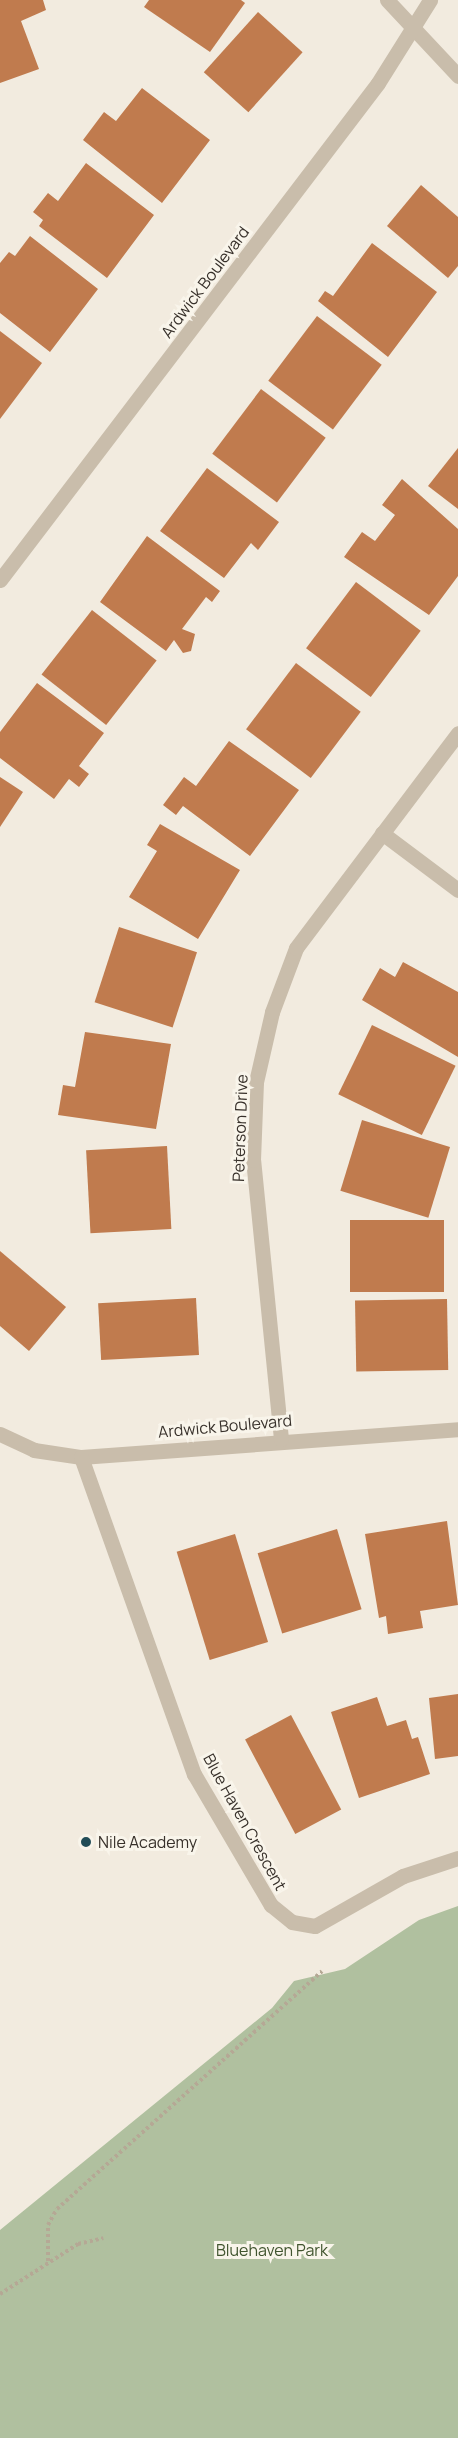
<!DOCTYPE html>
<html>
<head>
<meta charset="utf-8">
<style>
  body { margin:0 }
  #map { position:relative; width:458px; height:2438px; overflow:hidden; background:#f2ebdf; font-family:Manrope,sans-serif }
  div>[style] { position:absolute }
  .green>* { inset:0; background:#b0c09f }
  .building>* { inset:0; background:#c07b4e; transform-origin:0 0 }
  .path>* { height:4px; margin-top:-2px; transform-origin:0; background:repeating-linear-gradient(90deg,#b5a895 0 3px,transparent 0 6px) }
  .minor>* { height:15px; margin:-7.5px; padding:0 7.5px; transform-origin:7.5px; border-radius:7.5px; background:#c9bdab }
  .dots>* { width:16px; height:16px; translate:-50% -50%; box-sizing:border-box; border:3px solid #f9f5eb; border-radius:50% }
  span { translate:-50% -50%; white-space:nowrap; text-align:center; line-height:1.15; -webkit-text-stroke:6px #f9f5eb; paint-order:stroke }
  .street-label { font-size:16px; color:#37302a }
  .poi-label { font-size:16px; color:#37302a }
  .left { translate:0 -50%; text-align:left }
  .park-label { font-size:16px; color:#41552f }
</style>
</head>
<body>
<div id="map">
  <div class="green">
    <i style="clip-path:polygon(458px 1906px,458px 2438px,0 2438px,0 2230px,272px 2008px,294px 1981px,345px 1969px,419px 1920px)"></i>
  </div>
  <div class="building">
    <i style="clip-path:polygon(0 0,43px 0,46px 10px,21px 21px,39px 69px,0 83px)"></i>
    <i style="clip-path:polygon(149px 0,241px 0,245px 3px,210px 52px,144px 7px)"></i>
    <i style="left:258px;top:12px;width:60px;height:81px;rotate:42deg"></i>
    <i style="clip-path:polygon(142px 88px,210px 140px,162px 203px,83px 140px,104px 112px,116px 121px)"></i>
    <i style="clip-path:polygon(86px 163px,154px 215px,107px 278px,39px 226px,43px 220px,33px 212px,48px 193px,58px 201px)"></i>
    <i style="clip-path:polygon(421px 185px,458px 217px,458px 266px,448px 278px,387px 226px)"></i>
    <i style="clip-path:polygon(30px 236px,98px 289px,50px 352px,0 313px,0 263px,9px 252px,15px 256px)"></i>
    <i style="clip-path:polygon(372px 243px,437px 292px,388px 357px,318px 301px,325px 291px,333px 296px)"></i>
    <i style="left:317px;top:316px;width:81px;height:81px;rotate:37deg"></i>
    <i style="clip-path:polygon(0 331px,42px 363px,0 419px)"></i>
    <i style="left:261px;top:389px;width:81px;height:81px;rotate:37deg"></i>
    <i style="clip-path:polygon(458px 448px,458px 509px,428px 486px)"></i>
    <i style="clip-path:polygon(207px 468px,279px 522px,258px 550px,251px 543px,224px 578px,160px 531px)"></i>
    <i style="clip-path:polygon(402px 479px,458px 529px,458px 576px,429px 615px,344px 557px,362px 532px,375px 541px,395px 515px,382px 505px)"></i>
    <i style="clip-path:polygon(147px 536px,220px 591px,212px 602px,206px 597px,182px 629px,195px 634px,191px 651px,183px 653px,174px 640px,166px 651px,100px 602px)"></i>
    <i style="left:356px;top:582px;width:81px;height:83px;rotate:37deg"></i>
    <i style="left:92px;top:610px;width:82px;height:82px;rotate:38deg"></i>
    <i style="left:296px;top:663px;width:81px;height:83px;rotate:37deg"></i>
    <i style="clip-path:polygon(37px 683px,104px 733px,79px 766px,89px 774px,79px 787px,69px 779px,54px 799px,0 758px,0 732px)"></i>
    <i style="clip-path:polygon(229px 741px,299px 790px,250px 856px,183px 806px,176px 815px,163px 805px,184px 777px,196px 786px)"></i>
    <i style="clip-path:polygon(0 777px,23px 792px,0 827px)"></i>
    <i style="clip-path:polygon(160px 824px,240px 870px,198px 939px,129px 897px,157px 851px,147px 845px)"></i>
    <i style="left:119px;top:927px;width:82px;height:79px;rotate:18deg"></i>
    <i style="clip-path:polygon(403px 962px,458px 992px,458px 1057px,362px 1000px,380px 968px,395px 977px)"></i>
    <i style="left:372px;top:1025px;width:93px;height:77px;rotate:26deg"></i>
    <i style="clip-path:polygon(85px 1032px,171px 1044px,156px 1129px,58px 1115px,63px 1085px,75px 1087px)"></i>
    <i style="left:362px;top:1120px;width:92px;height:74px;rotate:17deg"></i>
    <i style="left:167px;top:1146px;width:83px;height:81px;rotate:87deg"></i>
    <i style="left:350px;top:1220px;width:94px;height:72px"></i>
    <i style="clip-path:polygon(0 1251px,66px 1307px,29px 1351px,0 1326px)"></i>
    <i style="left:196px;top:1298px;width:57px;height:98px;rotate:87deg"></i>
    <i style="left:447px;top:1299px;width:71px;height:92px;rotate:89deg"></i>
    <i style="clip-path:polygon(447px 1521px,458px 1605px,420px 1611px,423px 1628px,388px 1634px,386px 1616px,379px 1618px,365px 1534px)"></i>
    <i style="left:337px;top:1529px;width:84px;height:83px;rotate:73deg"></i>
    <i style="left:235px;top:1534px;width:113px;height:61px;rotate:73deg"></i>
    <i style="clip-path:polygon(458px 1694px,458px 1756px,435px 1759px,429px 1698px)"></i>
    <i style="clip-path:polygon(377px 1697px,387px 1726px,406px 1720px,412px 1739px,418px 1737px,430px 1774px,359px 1798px,331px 1712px)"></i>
    <i style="left:291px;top:1715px;width:107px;height:52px;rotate:62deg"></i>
  </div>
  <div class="path">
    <i style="left:48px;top:2261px;width:36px;rotate:-90deg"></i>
    <i style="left:48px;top:2225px;width:18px;rotate:-61deg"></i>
    <i style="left:57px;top:2209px;width:356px;rotate:-41.9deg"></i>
    <i style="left:0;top:2294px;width:93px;rotate:-32.7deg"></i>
    <i style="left:78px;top:2244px;width:26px;rotate:-13deg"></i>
  </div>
  <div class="minor">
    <i style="left:387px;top:0;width:104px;rotate:46.9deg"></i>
    <i style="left:0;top:580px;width:624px;rotate:-52.74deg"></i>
    <i style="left:378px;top:83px;width:98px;rotate:-57.9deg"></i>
    <i style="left:382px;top:833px;width:95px;rotate:36.9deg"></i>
    <i style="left:0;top:1434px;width:38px;rotate:25deg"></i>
    <i style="left:34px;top:1450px;width:48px;rotate:8.5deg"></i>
    <i style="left:81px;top:1457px;width:378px;rotate:-4.2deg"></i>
    <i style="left:281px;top:1439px;width:280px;rotate:-95.7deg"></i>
    <i style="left:253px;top:1160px;width:78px;rotate:-87.8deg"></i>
    <i style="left:256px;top:1082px;width:72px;rotate:-77.1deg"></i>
    <i style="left:272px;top:1012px;width:68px;rotate:-69.4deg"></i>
    <i style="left:296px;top:948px;width:269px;rotate:-53deg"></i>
    <i style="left:81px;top:1457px;width:337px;rotate:70.4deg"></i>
    <i style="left:194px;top:1774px;width:152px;rotate:59.6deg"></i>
    <i style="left:271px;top:1905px;width:27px;rotate:39deg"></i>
    <i style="left:292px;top:1922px;width:23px;rotate:10deg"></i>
    <i style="left:315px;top:1926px;width:101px;rotate:-29.6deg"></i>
    <i style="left:403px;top:1876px;width:58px;rotate:-18.1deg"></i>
  </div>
  <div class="dots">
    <i style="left:86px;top:1842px;background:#214c57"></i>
  </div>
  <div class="street-label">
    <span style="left:205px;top:282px;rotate:-53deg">Ardwick Boulevard</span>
    <span style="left:240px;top:1128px;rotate:-88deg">Peterson Drive</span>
    <span style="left:225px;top:1426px;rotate:-5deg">Ardwick Boulevard</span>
    <span style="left:245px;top:1822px;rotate:61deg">Blue Haven Crescent</span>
  </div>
  <div class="poi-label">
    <span class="left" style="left:98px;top:1842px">Nile Academy</span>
  </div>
  <div class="park-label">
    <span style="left:272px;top:2250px">Bluehaven Park</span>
  </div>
</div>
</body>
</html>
